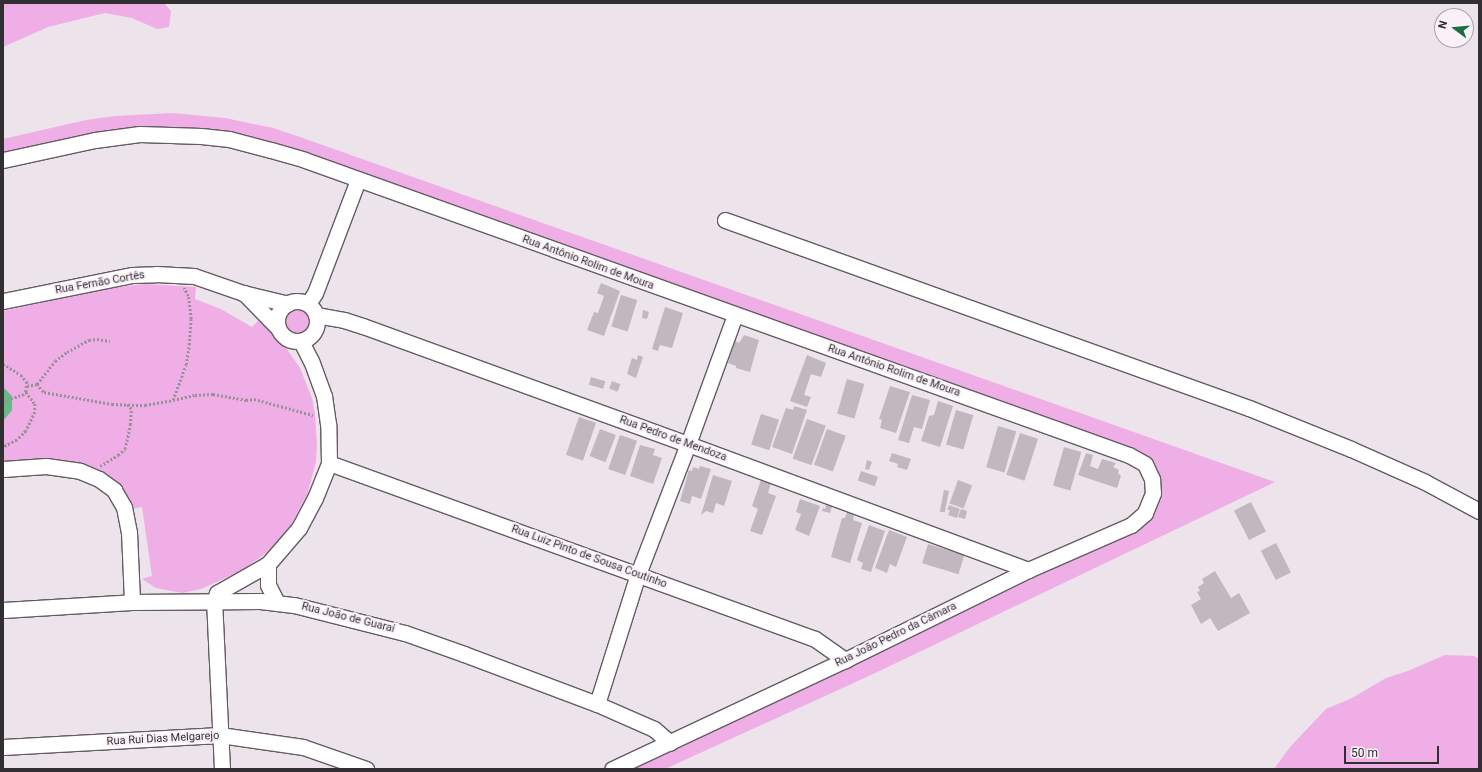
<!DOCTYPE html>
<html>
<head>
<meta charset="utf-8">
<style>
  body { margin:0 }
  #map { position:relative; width:1482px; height:772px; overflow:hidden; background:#ede3eb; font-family:Roboto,sans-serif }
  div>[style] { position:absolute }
  .green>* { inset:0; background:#efaee5 }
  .round { border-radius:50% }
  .water>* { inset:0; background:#67b985 }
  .building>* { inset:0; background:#c1b8bf; transform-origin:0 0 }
  .path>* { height:2.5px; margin-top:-1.25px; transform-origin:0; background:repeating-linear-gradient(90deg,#979096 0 2px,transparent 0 4px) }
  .roads { filter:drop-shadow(1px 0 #645c63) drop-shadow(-1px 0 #645c63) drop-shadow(0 1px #645c63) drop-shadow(0 -1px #645c63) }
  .street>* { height:15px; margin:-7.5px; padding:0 7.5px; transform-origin:7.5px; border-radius:7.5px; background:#fff }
  .street>.ring { margin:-7.5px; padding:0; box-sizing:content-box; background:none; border:15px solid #fff; border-radius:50% }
  span { translate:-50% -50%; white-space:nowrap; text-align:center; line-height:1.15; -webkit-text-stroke:4px #faf1f8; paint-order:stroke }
  .street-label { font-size:11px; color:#322f32 }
  .frame { position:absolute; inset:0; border:4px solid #322f32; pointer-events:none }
  .north { position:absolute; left:1434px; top:8px; width:40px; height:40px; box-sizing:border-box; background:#faf1f8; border:1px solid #aaa3a9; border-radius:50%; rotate:286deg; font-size:11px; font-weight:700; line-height:16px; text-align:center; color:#322f32 }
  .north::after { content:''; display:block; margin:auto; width:14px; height:18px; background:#1a6f41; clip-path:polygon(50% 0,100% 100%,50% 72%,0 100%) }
  .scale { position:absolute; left:1344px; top:746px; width:95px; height:18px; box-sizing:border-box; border:2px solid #322f32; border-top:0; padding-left:5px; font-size:12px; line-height:14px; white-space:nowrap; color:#322f32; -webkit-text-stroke:3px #faf1f8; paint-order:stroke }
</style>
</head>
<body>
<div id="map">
  <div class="green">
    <i style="clip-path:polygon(3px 3px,164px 3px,171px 11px,169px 27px,157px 29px,132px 18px,105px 13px,48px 27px,3px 47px)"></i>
    <i style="clip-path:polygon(172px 113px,225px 118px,273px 128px,297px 136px,1275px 482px,871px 675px,665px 769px,625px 769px,868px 658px,1140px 527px,1147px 521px,1153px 472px,208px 131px,3px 154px,3px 139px,86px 120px,115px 116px)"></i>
    <i style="clip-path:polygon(145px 284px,196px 287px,195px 299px,221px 309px,252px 327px,259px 320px,282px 342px,300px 368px,312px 398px,315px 414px,317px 445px,316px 462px,307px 495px,291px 525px,269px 551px,241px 571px,201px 589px,182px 593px,156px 588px,142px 579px,152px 576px,142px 507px,131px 509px,105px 475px,86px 465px,65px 460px,3px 464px,3px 311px,111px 288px)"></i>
    <i class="round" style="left:282px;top:305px;width:32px;height:32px"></i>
    <i style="clip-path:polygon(1445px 655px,1474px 656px,1479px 659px,1479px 769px,1274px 769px,1290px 747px,1326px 709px,1352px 698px,1386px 678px,1408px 671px)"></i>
  </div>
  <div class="water">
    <i style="clip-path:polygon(3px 387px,12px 396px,12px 410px,3px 421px)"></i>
  </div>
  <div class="building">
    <i style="clip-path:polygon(601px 283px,620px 291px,604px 336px,587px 330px,594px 312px,598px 313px,604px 296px,597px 293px)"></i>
    <i style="left:621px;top:295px;width:17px;height:33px;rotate:17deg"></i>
    <i style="clip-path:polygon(665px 307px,683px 313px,672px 348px,660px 345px,658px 351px,652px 349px)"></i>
    <i style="clip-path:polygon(643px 310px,649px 312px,647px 319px,642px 318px)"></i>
    <i style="clip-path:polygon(744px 335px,759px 340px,750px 372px,736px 368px,736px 366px,728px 363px,735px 341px,739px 343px)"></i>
    <i style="clip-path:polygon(638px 355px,643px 357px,636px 378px,627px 374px,632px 358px,637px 360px)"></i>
    <i style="clip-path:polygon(807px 355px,826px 363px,821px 377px,811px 374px,804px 395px,811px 397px,807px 407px,790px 401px)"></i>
    <i style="left:591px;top:377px;width:15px;height:8px;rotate:16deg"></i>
    <i style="left:847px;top:379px;width:18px;height:36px;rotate:16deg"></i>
    <i style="left:612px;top:381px;width:9px;height:8px;rotate:21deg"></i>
    <i style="clip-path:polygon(890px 386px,910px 392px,896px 433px,880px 428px,882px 420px,879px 419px)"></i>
    <i style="clip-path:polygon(912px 395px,930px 400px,922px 429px,914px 427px,909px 443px,898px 440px)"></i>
    <i style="clip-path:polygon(938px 401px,953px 406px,940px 447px,921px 441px,929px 416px,934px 415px)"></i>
    <i style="clip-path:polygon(794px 406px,807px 410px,792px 454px,772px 447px,786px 408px,793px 410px)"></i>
    <i style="left:956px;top:410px;width:18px;height:36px;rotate:16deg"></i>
    <i style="left:761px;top:414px;width:19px;height:32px;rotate:18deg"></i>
    <i style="left:579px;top:417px;width:18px;height:40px;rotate:19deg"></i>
    <i style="left:807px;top:419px;width:20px;height:42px;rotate:20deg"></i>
    <i style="left:998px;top:426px;width:19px;height:43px;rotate:16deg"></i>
    <i style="left:600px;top:429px;width:17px;height:29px;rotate:21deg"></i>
    <i style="left:827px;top:429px;width:20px;height:38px;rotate:20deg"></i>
    <i style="left:1020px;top:433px;width:19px;height:44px;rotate:18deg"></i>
    <i style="left:620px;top:435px;width:18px;height:36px;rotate:19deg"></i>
    <i style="clip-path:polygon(640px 445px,655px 449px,653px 455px,662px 458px,653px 484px,630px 476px)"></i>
    <i style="left:1064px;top:447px;width:18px;height:40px;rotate:16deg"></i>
    <i style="clip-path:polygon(892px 453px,911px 459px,907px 470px,897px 467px,898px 464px,889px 461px)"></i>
    <i style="clip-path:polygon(1086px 453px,1093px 455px,1090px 466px,1098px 469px,1102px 459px,1116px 463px,1113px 467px,1119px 470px,1118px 473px,1121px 476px,1117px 488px,1078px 475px)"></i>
    <i style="clip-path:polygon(867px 460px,872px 462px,869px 470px,865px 469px)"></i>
    <i style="clip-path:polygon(700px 466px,711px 469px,701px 499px,692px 496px,690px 504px,680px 501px,689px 470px,692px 471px,693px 467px,699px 469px)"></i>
    <i style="left:861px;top:471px;width:18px;height:10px;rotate:19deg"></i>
    <i style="clip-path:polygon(713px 475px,732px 481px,724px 506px,716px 503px,713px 513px,706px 511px,701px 515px)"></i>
    <i style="clip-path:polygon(761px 480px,771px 483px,768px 493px,776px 496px,762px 535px,750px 531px,758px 509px,752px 506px)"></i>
    <i style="left:958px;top:480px;width:15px;height:25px;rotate:20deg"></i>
    <i style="left:944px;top:490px;width:5px;height:22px;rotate:11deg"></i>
    <i style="clip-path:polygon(800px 499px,820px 506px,809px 536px,795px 530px,801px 514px,796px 512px)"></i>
    <i style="left:1251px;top:502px;width:33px;height:19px;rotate:63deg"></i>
    <i style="clip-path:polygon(826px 505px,832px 506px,830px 513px,822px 511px,823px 508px,825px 509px)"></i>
    <i style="clip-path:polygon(949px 505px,960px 509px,957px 518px,948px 515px,950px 510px,947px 510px)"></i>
    <i style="clip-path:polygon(961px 509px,967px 511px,965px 519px,958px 517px)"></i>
    <i style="clip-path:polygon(847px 512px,854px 515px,853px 520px,862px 523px,850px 563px,831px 557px,842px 518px,845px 518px)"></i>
    <i style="clip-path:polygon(869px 525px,885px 531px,871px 572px,861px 569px,863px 563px,857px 560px)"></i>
    <i style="clip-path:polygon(889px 530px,907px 537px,896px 567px,890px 564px,887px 573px,875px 568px)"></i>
    <i style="left:1276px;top:543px;width:33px;height:17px;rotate:63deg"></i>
    <i style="left:928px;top:544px;width:38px;height:20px;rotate:17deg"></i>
    <i style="clip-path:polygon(1215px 571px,1231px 598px,1239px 593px,1250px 613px,1218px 631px,1210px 618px,1201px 624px,1191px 605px,1201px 599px,1197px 592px,1200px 591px,1198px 587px,1204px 583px,1202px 579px)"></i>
  </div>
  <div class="path">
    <i style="left:3px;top:364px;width:21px;rotate:31deg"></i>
    <i style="left:21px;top:375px;width:9px;rotate:49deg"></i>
    <i style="left:27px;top:382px;width:10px;rotate:96deg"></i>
    <i style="left:26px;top:392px;width:15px;rotate:53deg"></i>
    <i style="left:35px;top:404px;width:8px;rotate:90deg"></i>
    <i style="left:35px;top:412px;width:21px;rotate:115deg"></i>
    <i style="left:26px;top:431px;width:13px;rotate:135deg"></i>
    <i style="left:17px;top:440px;width:16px;rotate:153deg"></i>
    <i style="left:37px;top:384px;width:29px;rotate:-52deg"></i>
    <i style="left:55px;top:361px;width:15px;rotate:-37deg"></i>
    <i style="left:67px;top:352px;width:25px;rotate:-29deg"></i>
    <i style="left:89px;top:340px;width:8px;rotate:-7deg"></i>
    <i style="left:97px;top:339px;width:13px;rotate:9deg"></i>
    <i style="left:27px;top:386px;width:10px;rotate:-11deg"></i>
    <i style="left:37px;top:384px;width:11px;rotate:49deg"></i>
    <i style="left:44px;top:392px;width:69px;rotate:10deg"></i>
    <i style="left:112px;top:404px;width:33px;rotate:2deg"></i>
    <i style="left:145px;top:405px;width:28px;rotate:-10deg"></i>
    <i style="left:173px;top:400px;width:37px;rotate:-70deg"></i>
    <i style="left:186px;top:365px;width:20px;rotate:-81deg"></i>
    <i style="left:189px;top:345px;width:26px;rotate:-86deg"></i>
    <i style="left:191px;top:319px;width:23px;rotate:-97deg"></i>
    <i style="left:188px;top:296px;width:9px;rotate:-117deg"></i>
    <i style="left:173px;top:400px;width:23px;rotate:-13deg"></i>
    <i style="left:195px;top:395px;width:18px;rotate:-3deg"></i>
    <i style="left:213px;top:394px;width:34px;rotate:10deg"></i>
    <i style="left:246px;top:400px;width:8px;rotate:-7deg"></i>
    <i style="left:254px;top:399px;width:61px;rotate:15.2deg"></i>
    <i style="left:3px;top:401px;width:20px;rotate:-18deg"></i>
    <i style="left:22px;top:395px;width:5px;rotate:-37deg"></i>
    <i style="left:100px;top:466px;width:21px;rotate:-31deg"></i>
    <i style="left:118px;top:455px;width:9px;rotate:-41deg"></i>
    <i style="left:125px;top:449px;width:25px;rotate:-78deg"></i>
    <i style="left:130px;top:425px;width:16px;rotate:-86deg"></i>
    <i style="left:131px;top:409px;width:6px;rotate:-129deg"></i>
  </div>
  <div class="roads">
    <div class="street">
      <i style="left:3px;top:160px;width:94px;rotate:-12.3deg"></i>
      <i style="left:95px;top:140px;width:45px;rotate:-7.6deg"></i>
      <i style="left:140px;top:134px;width:61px;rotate:1.9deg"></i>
      <i style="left:201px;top:136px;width:28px;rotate:6deg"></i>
      <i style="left:229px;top:139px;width:43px;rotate:14.7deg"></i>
      <i style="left:271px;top:150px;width:35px;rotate:16deg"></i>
      <i style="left:305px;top:160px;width:875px;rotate:19.7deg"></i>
      <i style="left:1129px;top:455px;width:18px;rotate:29deg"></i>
      <i style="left:1145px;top:464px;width:17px;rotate:65deg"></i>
      <i style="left:1152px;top:479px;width:14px;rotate:86deg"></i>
      <i style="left:1153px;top:493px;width:22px;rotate:112deg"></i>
      <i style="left:1145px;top:513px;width:18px;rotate:139deg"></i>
      <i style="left:1131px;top:525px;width:112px;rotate:156.4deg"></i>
      <i style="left:1028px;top:570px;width:204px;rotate:153.8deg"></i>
      <i style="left:845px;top:660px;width:257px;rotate:154.9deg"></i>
      <i style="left:725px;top:220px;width:557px;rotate:19.74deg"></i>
      <i style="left:1249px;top:408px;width:110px;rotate:21.9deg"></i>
      <i style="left:1351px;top:449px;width:81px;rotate:24deg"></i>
      <i style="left:1425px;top:482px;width:61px;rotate:28.2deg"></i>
      <i style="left:244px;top:293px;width:49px;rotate:45.8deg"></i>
      <i class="ring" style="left:277px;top:301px;width:25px;height:25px"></i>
      <i style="left:3px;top:301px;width:132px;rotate:-11.4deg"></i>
      <i style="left:132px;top:275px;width:24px;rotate:-2deg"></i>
      <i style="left:156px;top:274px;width:38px;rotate:3deg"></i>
      <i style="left:194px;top:276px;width:52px;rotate:19.1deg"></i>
      <i style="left:243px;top:293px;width:46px;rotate:13.7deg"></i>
      <i style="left:308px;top:304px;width:13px;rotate:-58deg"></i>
      <i style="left:315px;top:293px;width:121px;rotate:-69.2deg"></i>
      <i style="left:316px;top:315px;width:28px;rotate:10deg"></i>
      <i style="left:344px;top:320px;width:20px;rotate:18deg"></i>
      <i style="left:363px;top:326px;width:346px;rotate:20deg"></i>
      <i style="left:688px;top:444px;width:363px;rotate:20.3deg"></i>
      <i style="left:329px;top:463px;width:517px;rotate:19.91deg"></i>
      <i style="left:815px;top:639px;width:37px;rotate:35deg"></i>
      <i style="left:3px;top:469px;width:43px;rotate:-4deg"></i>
      <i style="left:46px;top:466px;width:34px;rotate:8deg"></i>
      <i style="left:80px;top:471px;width:21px;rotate:23deg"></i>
      <i style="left:99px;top:479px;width:19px;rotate:36deg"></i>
      <i style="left:114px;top:490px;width:20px;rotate:60deg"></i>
      <i style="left:124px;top:507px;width:25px;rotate:79deg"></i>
      <i style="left:129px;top:532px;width:70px;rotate:87.5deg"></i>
      <i style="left:268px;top:564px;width:21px;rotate:90deg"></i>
      <i style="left:268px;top:585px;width:20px;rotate:63deg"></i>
      <i style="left:3px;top:610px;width:129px;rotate:-3.5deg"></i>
      <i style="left:132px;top:602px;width:128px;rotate:-0.4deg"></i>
      <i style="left:260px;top:601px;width:34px;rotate:7deg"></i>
      <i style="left:294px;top:605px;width:114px;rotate:14.2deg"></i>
      <i style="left:405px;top:633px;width:63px;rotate:19.6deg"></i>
      <i style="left:464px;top:654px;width:142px;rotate:20.6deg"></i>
      <i style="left:597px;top:704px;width:62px;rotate:23.7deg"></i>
      <i style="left:654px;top:729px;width:21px;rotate:41deg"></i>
      <i style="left:597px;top:704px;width:136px;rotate:-72.5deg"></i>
      <i style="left:638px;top:574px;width:139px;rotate:-69deg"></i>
      <i style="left:688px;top:444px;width:137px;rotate:-70deg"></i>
      <i style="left:3px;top:747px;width:217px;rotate:-3.2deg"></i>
      <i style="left:220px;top:735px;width:84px;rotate:8.2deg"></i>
      <i style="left:303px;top:747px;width:67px;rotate:19.2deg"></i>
      <i style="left:222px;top:769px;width:168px;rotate:-92.7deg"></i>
      <i style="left:214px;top:601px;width:9px;rotate:-69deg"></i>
      <i style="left:217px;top:593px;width:59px;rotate:-29.6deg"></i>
      <i style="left:268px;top:564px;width:48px;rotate:-49.3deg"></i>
      <i style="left:299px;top:528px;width:34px;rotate:-62deg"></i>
      <i style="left:315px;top:498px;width:38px;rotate:-68deg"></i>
      <i style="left:329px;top:463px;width:39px;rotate:-91deg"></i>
      <i style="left:328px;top:424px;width:28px;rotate:-98deg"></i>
      <i style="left:324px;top:396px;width:37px;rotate:-110deg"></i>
      <i style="left:311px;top:361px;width:22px;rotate:-117deg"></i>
    </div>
  </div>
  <div class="street-label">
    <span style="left:588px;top:263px;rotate:20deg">Rua Antônio Rolim de Moura</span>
    <span style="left:100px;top:283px;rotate:-10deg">Rua Fernão Cortês</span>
    <span style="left:894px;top:371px;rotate:19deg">Rua Antônio Rolim de Moura</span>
    <span style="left:673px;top:439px;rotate:20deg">Rua Pedro de Mendoza</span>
    <span style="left:589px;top:557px;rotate:20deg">Rua Luiz Pinto de Sousa Coutinho</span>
    <span style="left:348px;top:618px;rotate:14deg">Rua João de Guaraí</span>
    <span style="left:896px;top:635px;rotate:-26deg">Rua João Pedro da Câmara</span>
    <span style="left:163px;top:739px;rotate:-3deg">Rua Rui Dias Melgarejo</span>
  </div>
  <div class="frame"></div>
  <div class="north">N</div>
  <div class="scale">50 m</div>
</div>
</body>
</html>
